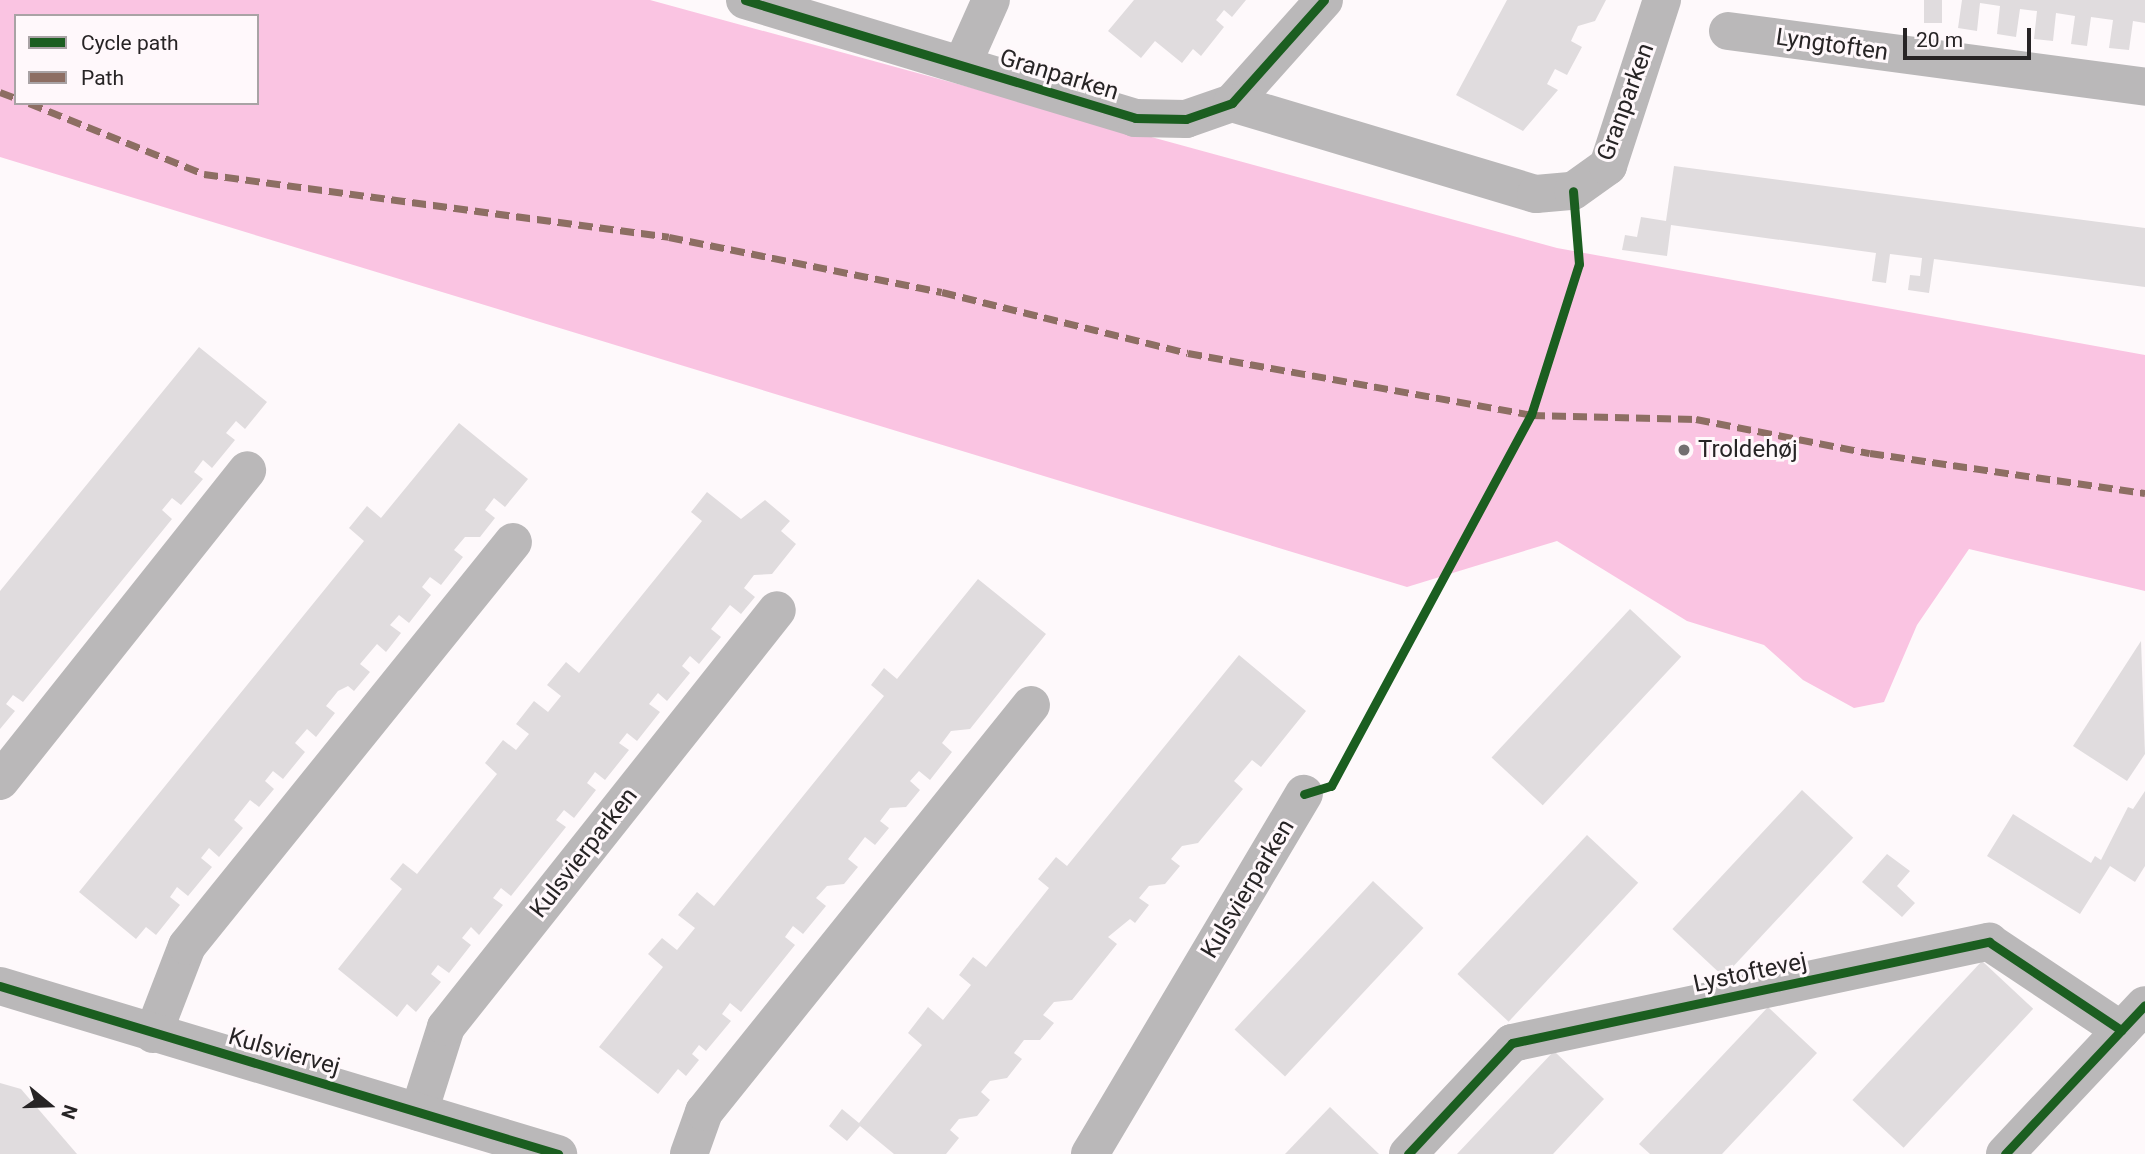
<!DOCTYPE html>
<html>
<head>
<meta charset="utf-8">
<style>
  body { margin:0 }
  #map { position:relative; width:2145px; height:1154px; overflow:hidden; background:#fef9fb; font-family:Roboto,sans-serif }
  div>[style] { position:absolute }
  .forest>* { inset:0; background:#fac4e2 }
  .building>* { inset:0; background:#e0dcde; transform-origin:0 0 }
  .minor>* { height:38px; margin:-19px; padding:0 19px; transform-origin:19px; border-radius:19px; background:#bab8b9 }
  .tertiary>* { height:38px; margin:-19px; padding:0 19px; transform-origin:19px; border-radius:19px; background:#bab8b9 }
  .quiet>* { height:7px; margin-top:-3.5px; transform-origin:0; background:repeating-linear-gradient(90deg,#8d6e63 0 14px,transparent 0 21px) }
  .cycleway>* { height:9px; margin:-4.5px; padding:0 4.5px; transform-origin:4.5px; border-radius:4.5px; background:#1b5e20 }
  .dots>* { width:19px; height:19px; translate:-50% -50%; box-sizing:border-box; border:4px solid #fff8fb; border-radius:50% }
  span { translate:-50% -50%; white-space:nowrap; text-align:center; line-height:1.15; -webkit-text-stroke:6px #fff8fb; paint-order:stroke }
  .street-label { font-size:24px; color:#272425 }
  .poi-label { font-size:24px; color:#272425 }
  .left { translate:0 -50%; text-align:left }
  .legend { position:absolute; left:14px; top:14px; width:245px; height:91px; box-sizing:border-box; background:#fff8fb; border:2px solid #a9a3a5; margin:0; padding:9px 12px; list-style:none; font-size:21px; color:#272425 }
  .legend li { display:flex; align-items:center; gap:14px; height:35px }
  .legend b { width:35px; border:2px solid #a9a3a5 }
  .north { position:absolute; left:14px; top:1070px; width:70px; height:70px; -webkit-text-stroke:5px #fff8fb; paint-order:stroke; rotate:109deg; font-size:19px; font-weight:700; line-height:28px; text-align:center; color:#272425 }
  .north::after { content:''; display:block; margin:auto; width:24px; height:32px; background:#272425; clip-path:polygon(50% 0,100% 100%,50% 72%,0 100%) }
  .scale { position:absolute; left:1903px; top:28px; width:128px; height:32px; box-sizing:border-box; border:4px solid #272425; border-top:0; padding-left:9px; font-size:21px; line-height:24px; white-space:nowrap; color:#272425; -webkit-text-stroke:5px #fff8fb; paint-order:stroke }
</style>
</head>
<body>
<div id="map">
  <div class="forest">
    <i style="clip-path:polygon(evenodd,0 0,650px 0,1557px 248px,2145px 355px,2145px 591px,1969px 549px,1917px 625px,1884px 702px,1854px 708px,1803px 680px,1764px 645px,1687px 621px,1557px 541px,1407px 587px,0 157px,0 0,16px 16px,257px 16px,257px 103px,16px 103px,16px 16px)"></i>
  </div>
  <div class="building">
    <i style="clip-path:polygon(1134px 0,1246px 0,1232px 17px,1224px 10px,1216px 20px,1224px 27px,1201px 56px,1193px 49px,1182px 63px,1155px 41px,1141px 58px,1108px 31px)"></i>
    <i style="clip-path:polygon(1507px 0,1606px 0,1595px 21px,1578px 26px,1571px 41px,1582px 47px,1567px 75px,1555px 69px,1547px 84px,1558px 90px,1523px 131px,1456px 95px)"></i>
    <i style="left:1924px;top:0;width:18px;height:23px"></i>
    <i style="clip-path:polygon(1962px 0,2145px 0,2145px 23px,2133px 21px,2129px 50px,2109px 48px,2113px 20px,2091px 17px,2087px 46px,2071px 44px,2075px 16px,2056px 13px,2053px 41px,2034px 39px,2037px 11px,2020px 9px,2016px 37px,1997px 34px,2000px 6px,1980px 3px,1977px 31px,1958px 28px)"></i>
    <i style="clip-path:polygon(1674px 166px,2145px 228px,2145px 287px,1934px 259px,1929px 293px,1908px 290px,1910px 275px,1920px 276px,1922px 258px,1890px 254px,1886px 283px,1872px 281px,1876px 253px,1671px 225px,1667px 256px,1622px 250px,1625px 235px,1637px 237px,1641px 217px,1666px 221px)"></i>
    <i style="clip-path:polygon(199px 347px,267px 402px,245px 429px,236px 421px,226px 433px,235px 440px,212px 468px,203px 460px,194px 472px,203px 479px,181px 505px,172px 498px,162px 510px,172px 519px,23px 702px,13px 695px,6px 704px,15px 711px,0 729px,0 591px)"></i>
    <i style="clip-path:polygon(459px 423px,528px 479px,505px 507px,494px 498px,485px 510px,495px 518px,480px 537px,465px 537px,454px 550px,463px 557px,441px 585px,430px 577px,422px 587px,431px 595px,409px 623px,399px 615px,390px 625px,401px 633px,386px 652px,377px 644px,360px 664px,370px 672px,354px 691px,348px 686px,338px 691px,326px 706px,335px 713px,316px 737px,307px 729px,295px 743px,305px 752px,283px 779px,273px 771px,265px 781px,274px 789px,259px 807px,250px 800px,234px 820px,243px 828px,219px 857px,209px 848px,201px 858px,212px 867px,188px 896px,177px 887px,170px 897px,180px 905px,156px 935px,146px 927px,136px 939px,79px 892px,364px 541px,349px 528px,367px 506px,381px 518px)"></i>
    <i style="clip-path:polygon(707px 492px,741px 519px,765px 500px,790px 521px,781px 531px,796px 544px,772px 574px,754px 575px,744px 588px,755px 597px,741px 614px,730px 605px,711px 629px,721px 637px,699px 664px,690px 656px,682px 666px,690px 673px,667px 701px,658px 693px,649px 704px,660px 712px,637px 741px,627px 733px,619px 743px,629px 750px,605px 780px,595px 772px,587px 783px,596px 790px,574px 818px,564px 810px,556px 820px,566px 827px,511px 896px,501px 888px,493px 898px,503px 905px,479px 935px,471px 927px,462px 938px,471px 945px,449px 973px,438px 965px,431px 974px,441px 982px,416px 1012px,407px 1004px,397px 1017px,338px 969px,402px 889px,390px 879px,403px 863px,417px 874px,497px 774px,485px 763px,503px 740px,516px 750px,529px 734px,516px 724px,534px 701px,548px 712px,561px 696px,547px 685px,566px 662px,579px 673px,702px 521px,691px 512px)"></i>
    <i style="clip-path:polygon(978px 579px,1046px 634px,970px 729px,951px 731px,942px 743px,952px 752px,930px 780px,919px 771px,910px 781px,920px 790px,906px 807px,890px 808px,880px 821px,889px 828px,875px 845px,865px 837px,848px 859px,858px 867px,844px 884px,827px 886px,816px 898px,826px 906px,803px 934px,793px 926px,785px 937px,795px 945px,741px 1012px,730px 1003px,722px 1014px,731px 1021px,706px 1051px,699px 1045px,692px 1054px,699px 1060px,686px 1076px,678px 1069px,658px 1094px,599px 1047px,663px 967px,648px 954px,662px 938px,677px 950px,695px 928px,678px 915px,697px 892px,714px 906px,884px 696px,871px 685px,884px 668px,897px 679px)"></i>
    <i style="left:1630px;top:609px;width:70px;height:203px;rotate:43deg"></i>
    <i style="clip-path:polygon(2141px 641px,2145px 754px,2127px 781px,2073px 746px)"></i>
    <i style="clip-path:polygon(1239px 655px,1306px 711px,1261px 767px,1252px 760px,1234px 781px,1243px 789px,1198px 843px,1182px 846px,1171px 859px,1180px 866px,1165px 884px,1149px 886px,1139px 898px,1149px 905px,1135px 923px,1130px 919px,1108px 937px,1117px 944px,1072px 1000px,1054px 1002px,1043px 1015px,1054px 1023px,1040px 1040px,1024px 1040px,1014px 1053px,1022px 1059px,1007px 1078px,990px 1081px,981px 1092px,990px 1100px,977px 1116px,959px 1119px,950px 1130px,959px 1138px,946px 1154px,894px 1154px,860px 1126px,847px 1141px,829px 1126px,842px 1109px,859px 1123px,922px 1045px,908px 1033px,928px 1007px,943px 1020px,971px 985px,959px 975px,973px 957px,986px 967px,1049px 888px,1038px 879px,1056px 857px,1067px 866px)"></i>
    <i style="left:1802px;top:790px;width:70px;height:190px;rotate:43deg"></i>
    <i style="clip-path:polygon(2145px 791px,2145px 866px,2135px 882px,2110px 866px,2080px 914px,1987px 856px,2013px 814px,2091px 863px,2095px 856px,2101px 860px,2128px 807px,2133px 809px)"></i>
    <i style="left:1587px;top:835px;width:70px;height:190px;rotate:43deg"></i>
    <i style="clip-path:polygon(1887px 854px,1910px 871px,1897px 886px,1915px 903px,1902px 917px,1862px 882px)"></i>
    <i style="left:1373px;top:881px;width:69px;height:203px;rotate:43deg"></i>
    <i style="left:1982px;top:961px;width:70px;height:190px;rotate:43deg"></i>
    <i style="clip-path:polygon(1768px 1007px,1817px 1053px,1722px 1154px,1650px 1154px,1639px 1144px)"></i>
    <i style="clip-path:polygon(1554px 1051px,1604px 1099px,1553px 1154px,1457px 1154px)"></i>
    <i style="clip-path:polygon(0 1083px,21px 1089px,77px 1154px,0 1154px)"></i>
    <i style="clip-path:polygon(1330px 1107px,1379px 1154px,1285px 1154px)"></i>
  </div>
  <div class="minor">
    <i style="left:745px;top:0;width:407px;rotate:16.8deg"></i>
    <i style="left:1135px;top:118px;width:51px;rotate:1.1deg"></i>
    <i style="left:1186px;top:119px;width:49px;rotate:-19.2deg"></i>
    <i style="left:1232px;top:103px;width:138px;rotate:-48.2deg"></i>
    <i style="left:1728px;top:31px;width:421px;rotate:7.6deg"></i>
    <i style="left:962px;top:65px;width:71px;rotate:-66deg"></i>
    <i style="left:1232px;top:103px;width:317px;rotate:16.7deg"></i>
    <i style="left:1536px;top:194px;width:37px;rotate:-5deg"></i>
    <i style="left:1573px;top:191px;width:43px;rotate:-35.5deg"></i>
    <i style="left:1608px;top:166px;width:175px;rotate:-72deg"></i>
    <i style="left:0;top:781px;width:397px;rotate:-51.5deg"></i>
    <i style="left:153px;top:1034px;width:94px;rotate:-68.9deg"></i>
    <i style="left:187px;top:946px;width:519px;rotate:-51.1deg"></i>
    <i style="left:419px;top:1112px;width:89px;rotate:-72.4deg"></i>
    <i style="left:446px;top:1027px;width:532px;rotate:-51.56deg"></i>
    <i style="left:689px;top:1154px;width:45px;rotate:-70.3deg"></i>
    <i style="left:704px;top:1112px;width:522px;rotate:-51.22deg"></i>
    <i style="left:1090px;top:1154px;width:419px;rotate:-59.3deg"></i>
    <i style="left:1408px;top:1154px;width:152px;rotate:-46.9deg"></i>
    <i style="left:1512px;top:1043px;width:488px;rotate:-12deg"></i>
    <i style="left:1989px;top:942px;width:159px;rotate:33.7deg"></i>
  </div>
  <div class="tertiary">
    <i style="left:0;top:986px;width:583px;rotate:16.76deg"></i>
    <i style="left:2005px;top:1154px;width:204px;rotate:-46.8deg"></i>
  </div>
  <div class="quiet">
    <i style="left:0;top:92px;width:17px;rotate:21deg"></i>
    <i style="left:29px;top:103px;width:189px;rotate:22.1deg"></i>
    <i style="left:204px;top:174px;width:469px;rotate:7.7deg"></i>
    <i style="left:669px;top:237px;width:278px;rotate:11.4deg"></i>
    <i style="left:942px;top:292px;width:253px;rotate:13.9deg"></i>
    <i style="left:1188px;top:353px;width:349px;rotate:10.2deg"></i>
    <i style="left:1531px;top:415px;width:165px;rotate:1.4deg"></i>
    <i style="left:1696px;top:419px;width:177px;rotate:11.1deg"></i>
    <i style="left:1870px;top:453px;width:278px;rotate:8.3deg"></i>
  </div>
  <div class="cycleway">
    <i style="left:745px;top:0;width:407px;rotate:16.8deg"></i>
    <i style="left:1135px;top:118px;width:51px;rotate:1.1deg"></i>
    <i style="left:1186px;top:119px;width:49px;rotate:-19.2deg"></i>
    <i style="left:1232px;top:103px;width:138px;rotate:-48.2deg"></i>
    <i style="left:1304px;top:794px;width:28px;rotate:-17deg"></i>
    <i style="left:1331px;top:786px;width:421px;rotate:-61.7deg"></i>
    <i style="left:1531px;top:415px;width:158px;rotate:-72.4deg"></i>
    <i style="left:1579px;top:264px;width:73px;rotate:-94.7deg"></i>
    <i style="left:0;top:986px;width:583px;rotate:16.76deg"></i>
    <i style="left:1408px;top:1154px;width:152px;rotate:-46.9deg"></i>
    <i style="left:1512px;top:1043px;width:488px;rotate:-12deg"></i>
    <i style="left:1989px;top:942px;width:159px;rotate:33.7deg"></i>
    <i style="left:2005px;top:1154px;width:204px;rotate:-46.8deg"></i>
  </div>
  <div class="dots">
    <i style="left:1684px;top:450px;background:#726f70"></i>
  </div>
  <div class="street-label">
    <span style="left:1832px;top:45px;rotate:8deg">Lyngtoften</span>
    <span style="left:1059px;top:75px;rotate:17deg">Granparken</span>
    <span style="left:1626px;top:102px;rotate:-70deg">Granparken</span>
    <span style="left:584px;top:853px;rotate:-52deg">Kulsvierparken</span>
    <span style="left:1248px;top:889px;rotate:-59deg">Kulsvierparken</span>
    <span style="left:1750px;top:973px;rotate:-12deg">Lystoftevej</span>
    <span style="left:284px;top:1052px;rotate:16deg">Kulsviervej</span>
  </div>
  <div class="poi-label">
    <span class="left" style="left:1698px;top:450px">Troldehøj</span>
  </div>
  <ul class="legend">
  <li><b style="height:9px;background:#1b5e20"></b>Cycle path</li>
  <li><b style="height:9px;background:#8d6e63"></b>Path</li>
  </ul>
  <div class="north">N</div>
  <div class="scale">20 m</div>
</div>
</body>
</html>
